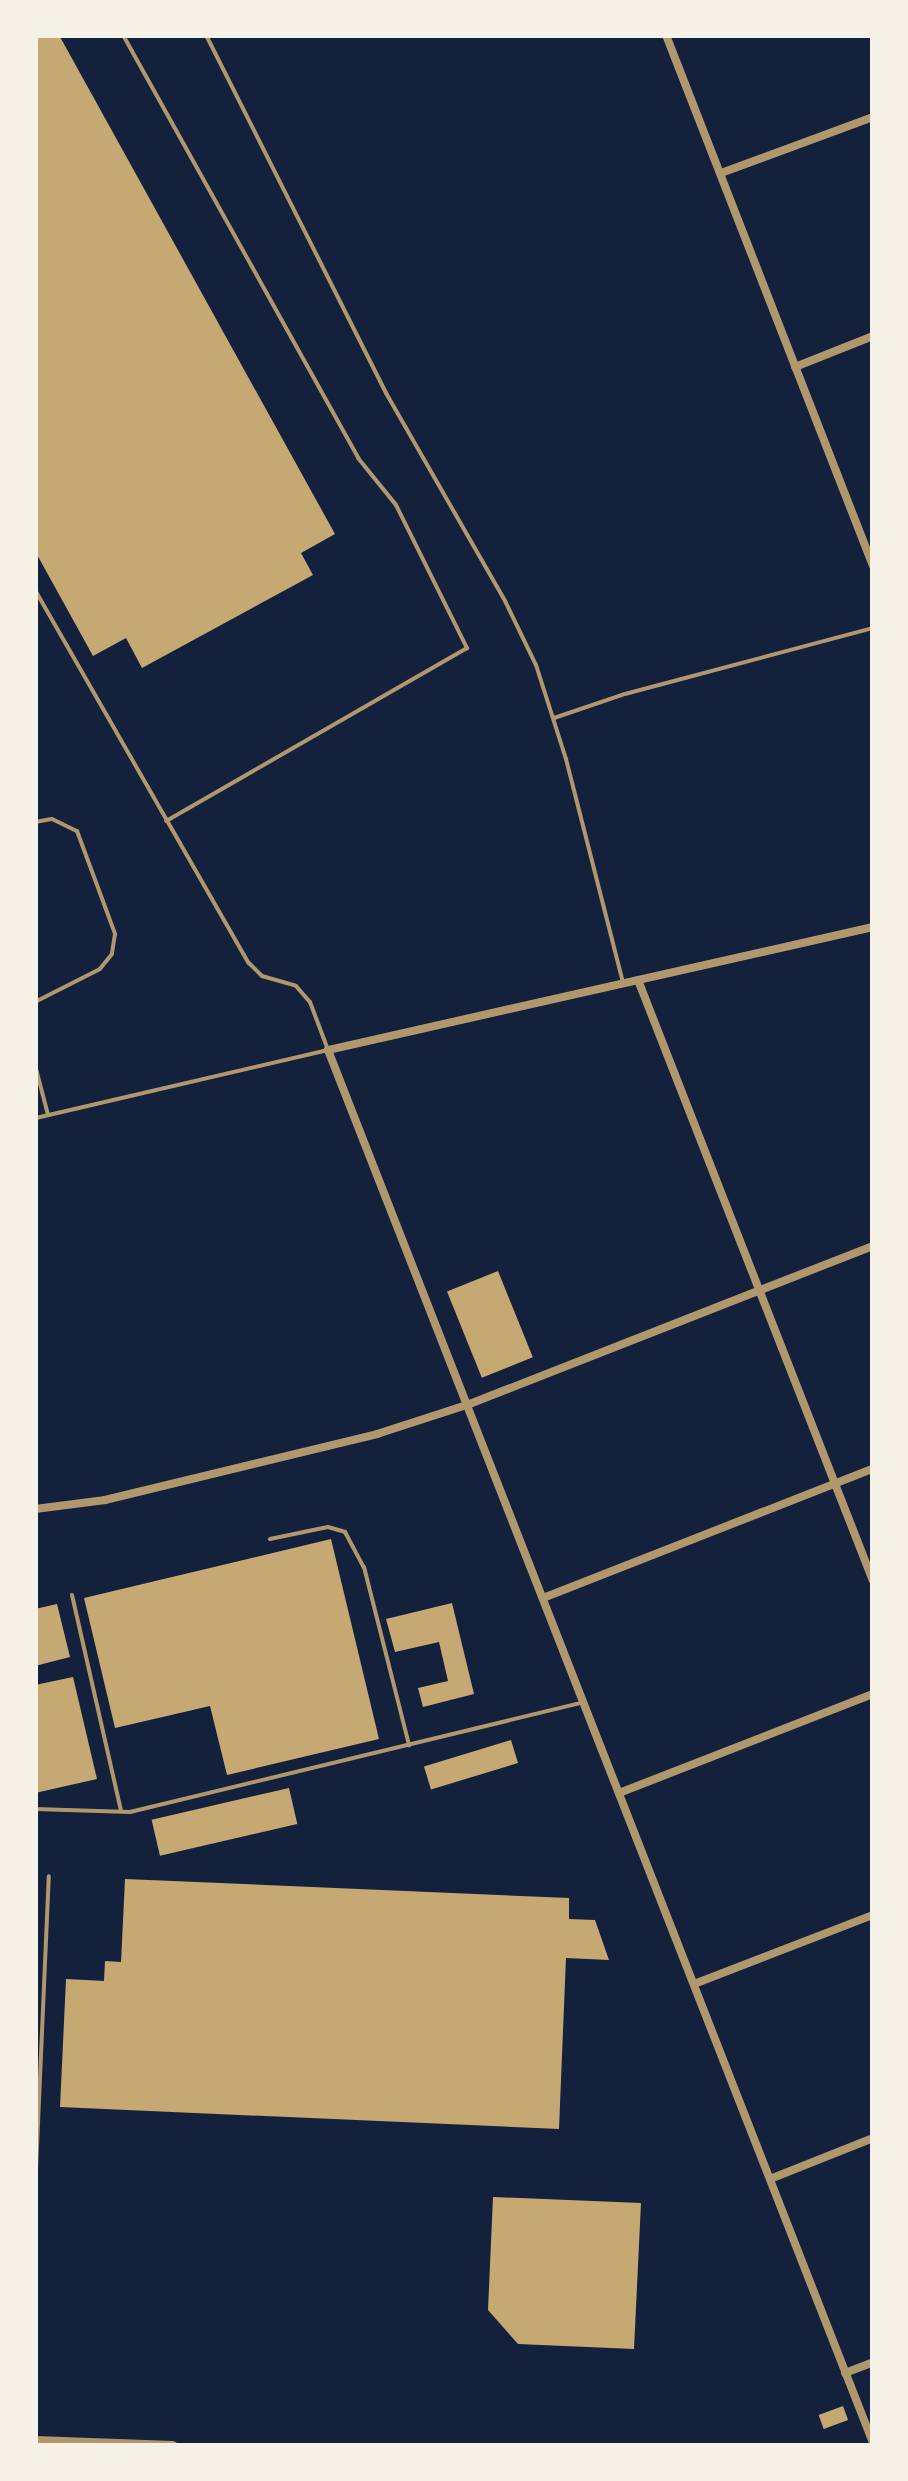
<!DOCTYPE html>
<html>
<head>
<meta charset="utf-8">
<style>
  body { margin:0 }
  #map { position:relative; width:908px; height:2481px; overflow:hidden; background:#14213d; font-family:"Public Sans",sans-serif }
  div>[style] { position:absolute }
  .building>* { inset:0; background:#c6a872; transform-origin:0 0 }
  .service>* { height:4px; margin:-2px; padding:0 2px; transform-origin:2px; border-radius:2px; background:#b1986c }
  .minor>* { height:8px; margin:-4px; padding:0 4px; transform-origin:4px; border-radius:4px; background:#b1986c }
  .tertiary>* { height:10px; margin:-5px; padding:0 5px; transform-origin:5px; border-radius:5px; background:#b1986c }
  span { translate:-50% -50%; white-space:nowrap; text-align:center; line-height:1.15; -webkit-text-stroke:8px #f6f1e7; paint-order:stroke }
  .frame { position:absolute; inset:0; border:38px solid #f6f1e7; pointer-events:none }
</style>
</head>
<body>
<div id="map">
  <div class="building">
    <i style="clip-path:polygon(35px 35px,59px 35px,335px 534px,301px 553px,313px 575px,142px 668px,126px 638px,93px 656px,35px 551px)"></i>
    <i style="left:498px;top:1271px;width:93px;height:55px;rotate:68deg"></i>
    <i style="clip-path:polygon(331px 1539px,379px 1739px,227px 1775px,210px 1706px,115px 1728px,84px 1598px)"></i>
    <i style="clip-path:polygon(452px 1603px,474px 1694px,423px 1707px,418px 1688px,448px 1681px,439px 1642px,395px 1652px,386px 1619px)"></i>
    <i style="clip-path:polygon(57px 1604px,70px 1657px,35px 1666px,35px 1609px)"></i>
    <i style="clip-path:polygon(73px 1677px,97px 1779px,35px 1793px,35px 1685px)"></i>
    <i style="left:511px;top:1740px;width:24px;height:91px;rotate:73deg"></i>
    <i style="left:289px;top:1788px;width:37px;height:141px;rotate:77deg"></i>
    <i style="clip-path:polygon(125px 1879px,569px 1898px,569px 1919px,595px 1920px,609px 1960px,566px 1958px,559px 2129px,60px 2107px,66px 1979px,104px 1981px,105px 1961px,121px 1962px)"></i>
    <i style="clip-path:polygon(493px 2197px,641px 2203px,634px 2349px,518px 2344px,488px 2310px)"></i>
    <i style="left:843px;top:2406px;width:15px;height:26px;rotate:70deg"></i>
  </div>
  <div class="service">
    <i style="left:123px;top:35px;width:484px;rotate:60.9deg"></i>
    <i style="left:358px;top:458px;width:60px;rotate:51deg"></i>
    <i style="left:396px;top:505px;width:160px;rotate:63.6deg"></i>
    <i style="left:467px;top:648px;width:347px;rotate:150.1deg"></i>
    <i style="left:206px;top:35px;width:401px;rotate:63.3deg"></i>
    <i style="left:386px;top:393px;width:240px;rotate:60.2deg"></i>
    <i style="left:505px;top:601px;width:71px;rotate:64.2deg"></i>
    <i style="left:536px;top:665px;width:99px;rotate:72.3deg"></i>
    <i style="left:566px;top:759px;width:231px;rotate:75.7deg"></i>
    <i style="left:35px;top:590px;width:430px;rotate:60.2deg"></i>
    <i style="left:249px;top:963px;width:18px;rotate:45deg"></i>
    <i style="left:262px;top:976px;width:35px;rotate:16deg"></i>
    <i style="left:296px;top:986px;width:21px;rotate:49deg"></i>
    <i style="left:310px;top:1002px;width:51px;rotate:69.4deg"></i>
    <i style="left:328px;top:1050px;width:301px;rotate:166.9deg"></i>
    <i style="left:554px;top:718px;width:75px;rotate:-18.7deg"></i>
    <i style="left:625px;top:694px;width:257px;rotate:-14.9deg"></i>
    <i style="left:35px;top:822px;width:17px;rotate:-10deg"></i>
    <i style="left:52px;top:819px;width:28px;rotate:26deg"></i>
    <i style="left:77px;top:831px;width:110px;rotate:69.7deg"></i>
    <i style="left:115px;top:934px;width:20px;rotate:99deg"></i>
    <i style="left:112px;top:954px;width:19px;rotate:129deg"></i>
    <i style="left:100px;top:969px;width:73px;rotate:153.1deg"></i>
    <i style="left:35px;top:1065px;width:52px;rotate:75.4deg"></i>
    <i style="left:270px;top:1539px;width:59px;rotate:-11.7deg"></i>
    <i style="left:328px;top:1527px;width:18px;rotate:16deg"></i>
    <i style="left:345px;top:1532px;width:40px;rotate:62deg"></i>
    <i style="left:364px;top:1567px;width:184px;rotate:75.8deg"></i>
    <i style="left:72px;top:1595px;width:221px;rotate:77.2deg"></i>
    <i style="left:35px;top:1809px;width:95px;rotate:1.8deg"></i>
    <i style="left:130px;top:1812px;width:465px;rotate:-13.6deg"></i>
    <i style="left:35px;top:2192px;width:316px;rotate:-87.5deg"></i>
  </div>
  <div class="minor">
    <i style="left:666px;top:35px;width:570px;rotate:68.7deg"></i>
    <i style="left:721px;top:173px;width:162px;rotate:-20.2deg"></i>
    <i style="left:795px;top:367px;width:84px;rotate:-21.7deg"></i>
    <i style="left:873px;top:927px;width:559px;rotate:167.28deg"></i>
    <i style="left:328px;top:1050px;width:1496px;rotate:68.63deg"></i>
    <i style="left:638px;top:980px;width:645px;rotate:68.64deg"></i>
    <i style="left:35px;top:1509px;width:71px;rotate:-7.3deg"></i>
    <i style="left:105px;top:1500px;width:280px;rotate:-13.6deg"></i>
    <i style="left:377px;top:1434px;width:95px;rotate:-17.9deg"></i>
    <i style="left:467px;top:1405px;width:436px;rotate:-21.4deg"></i>
    <i style="left:543px;top:1598px;width:354px;rotate:-21.4deg"></i>
    <i style="left:619px;top:1793px;width:273px;rotate:-21.3deg"></i>
    <i style="left:694px;top:1984px;width:192px;rotate:-21.1deg"></i>
    <i style="left:770px;top:2179px;width:111px;rotate:-21.7deg"></i>
    <i style="left:845px;top:2373px;width:30px;rotate:-21deg"></i>
  </div>
  <div class="tertiary">
    <i style="left:35px;top:2441px;width:138px;rotate:2.1deg"></i>
  </div>
  <div class="frame"></div>
</div>
</body>
</html>
